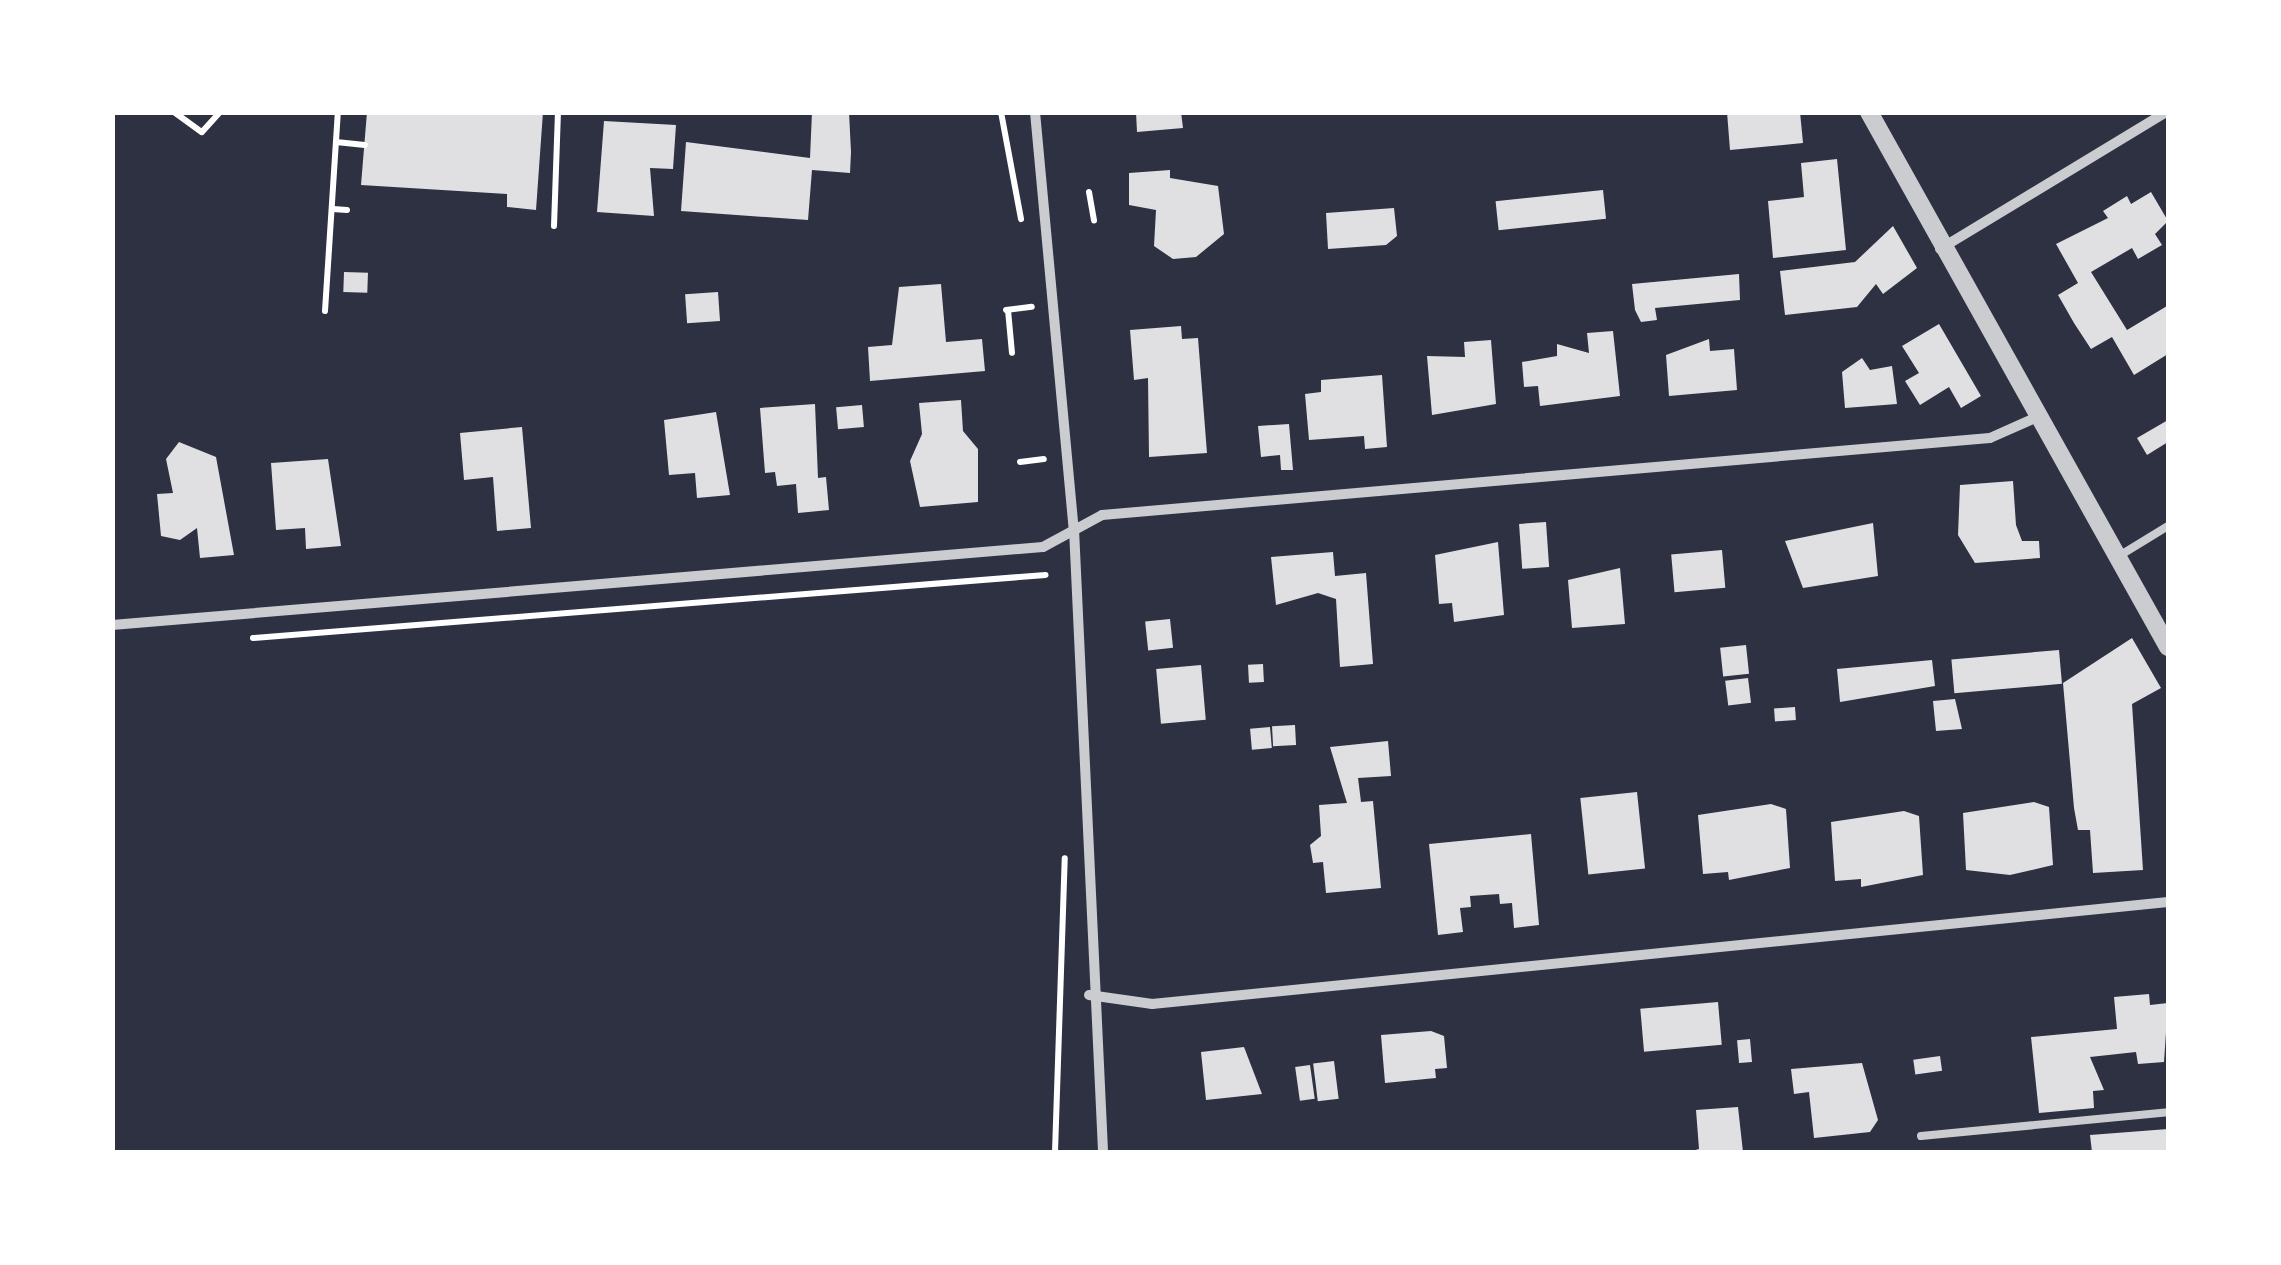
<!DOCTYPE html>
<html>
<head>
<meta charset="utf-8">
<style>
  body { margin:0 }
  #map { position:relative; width:2281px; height:1265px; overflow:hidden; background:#2d3142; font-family:"Nunito Sans",sans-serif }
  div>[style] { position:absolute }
  .building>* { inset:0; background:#e0e0e3; transform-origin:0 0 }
  .path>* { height:6px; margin:-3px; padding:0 3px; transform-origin:3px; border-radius:3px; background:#fff }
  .service>* { height:8px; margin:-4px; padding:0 4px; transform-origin:4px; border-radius:4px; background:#caccd0 }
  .minor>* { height:10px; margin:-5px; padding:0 5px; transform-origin:5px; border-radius:5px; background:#caccd0 }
  .tertiary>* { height:18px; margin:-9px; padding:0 9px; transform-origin:9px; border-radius:9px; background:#caccd0 }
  span { translate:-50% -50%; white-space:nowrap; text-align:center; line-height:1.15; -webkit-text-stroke:8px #fff; paint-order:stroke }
  .frame { position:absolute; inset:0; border:115px solid #fff; pointer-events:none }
</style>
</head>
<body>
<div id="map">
  <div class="building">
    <i style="clip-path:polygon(367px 112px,543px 112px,536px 210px,507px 207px,507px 194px,361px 185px)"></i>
    <i style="clip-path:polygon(812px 112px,849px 112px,851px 152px,850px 173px,812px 170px,808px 220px,681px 211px,686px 142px,810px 158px)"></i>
    <i style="clip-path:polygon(1136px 112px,1181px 112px,1183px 128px,1137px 132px)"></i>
    <i style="clip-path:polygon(1727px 112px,1800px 112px,1803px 143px,1730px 150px)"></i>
    <i style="clip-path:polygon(604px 121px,676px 125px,673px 169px,650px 168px,654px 216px,597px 212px)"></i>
    <i style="clip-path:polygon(1837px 159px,1846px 250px,1773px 258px,1768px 201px,1804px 197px,1801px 163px)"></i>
    <i style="clip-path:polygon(1170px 170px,1170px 178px,1218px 186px,1224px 234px,1196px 257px,1173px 259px,1154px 246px,1156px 210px,1129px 205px,1129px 173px)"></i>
    <i style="left:1603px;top:190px;width:29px;height:108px;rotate:84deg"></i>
    <i style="clip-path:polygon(2151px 192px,2168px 221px,2155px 234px,2162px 245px,2138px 259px,2132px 248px,2091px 272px,2127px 330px,2167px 306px,2168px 295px,2168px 354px,2134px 375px,2112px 337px,2091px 349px,2074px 323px,2058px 295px,2078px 283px,2056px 244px,2108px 218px,2103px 211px,2127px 196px,2131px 204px)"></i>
    <i style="clip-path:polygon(1394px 208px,1397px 236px,1386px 245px,1328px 249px,1326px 213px)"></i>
    <i style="clip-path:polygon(1893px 226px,1917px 268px,1883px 294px,1876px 284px,1857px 307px,1785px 315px,1780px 271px,1855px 262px)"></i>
    <i style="left:344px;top:272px;width:24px;height:20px;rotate:2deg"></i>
    <i style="clip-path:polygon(1739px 274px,1740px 300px,1655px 308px,1657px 320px,1641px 322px,1635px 310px,1632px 284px)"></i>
    <i style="clip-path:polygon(941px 284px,946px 342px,982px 339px,985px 371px,870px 381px,868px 347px,892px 345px,899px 287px)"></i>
    <i style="left:718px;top:292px;width:29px;height:33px;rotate:86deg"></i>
    <i style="clip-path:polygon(1939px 324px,1981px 396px,1961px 408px,1949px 387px,1920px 405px,1905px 381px,1919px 373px,1902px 346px)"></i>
    <i style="clip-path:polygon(1181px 326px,1182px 339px,1198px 338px,1207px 453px,1149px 457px,1148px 378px,1134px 380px,1130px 330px)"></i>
    <i style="clip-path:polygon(1613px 331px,1620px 396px,1540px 406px,1538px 386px,1524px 387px,1522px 362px,1557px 356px,1557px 344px,1589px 353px,1587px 333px)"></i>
    <i style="clip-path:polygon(1709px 339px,1710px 351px,1734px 349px,1737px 390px,1669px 396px,1666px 355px)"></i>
    <i style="clip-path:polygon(1491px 340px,1496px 404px,1432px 415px,1427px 356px,1465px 357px,1464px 342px)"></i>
    <i style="clip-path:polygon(1862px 358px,1870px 370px,1892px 366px,1897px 404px,1845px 408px,1842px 372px)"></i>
    <i style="clip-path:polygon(1382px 375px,1387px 447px,1365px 449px,1364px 436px,1309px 440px,1305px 394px,1321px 392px,1321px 380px)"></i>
    <i style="clip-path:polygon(961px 400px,963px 431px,978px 449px,978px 502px,920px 507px,910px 461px,922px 434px,919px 403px)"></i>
    <i style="clip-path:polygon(815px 404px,818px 478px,826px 477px,829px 510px,798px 513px,796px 484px,777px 486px,775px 472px,765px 473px,760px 408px)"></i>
    <i style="left:862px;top:405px;width:22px;height:26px;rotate:85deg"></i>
    <i style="clip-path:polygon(716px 412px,730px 495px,697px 498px,695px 473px,669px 475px,664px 420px)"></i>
    <i style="clip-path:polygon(2168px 420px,2168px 442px,2147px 455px,2137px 438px)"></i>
    <i style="clip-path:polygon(1289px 424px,1293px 470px,1281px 470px,1280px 455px,1261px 457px,1258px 426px)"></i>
    <i style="clip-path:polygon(522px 427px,531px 528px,497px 531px,493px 477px,464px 480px,460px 433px)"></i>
    <i style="clip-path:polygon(179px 442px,216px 457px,234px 555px,200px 558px,197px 528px,180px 540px,161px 536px,157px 494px,173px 493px,166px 459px)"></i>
    <i style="clip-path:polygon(328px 459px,341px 546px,306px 549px,305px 528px,276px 530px,271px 463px)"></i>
    <i style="clip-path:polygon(2013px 481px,2016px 525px,2022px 541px,2039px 541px,2040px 558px,1975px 563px,1958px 535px,1960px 485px)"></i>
    <i style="left:1546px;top:522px;width:45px;height:27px;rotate:86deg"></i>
    <i style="clip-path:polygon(1873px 523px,1878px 576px,1803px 588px,1785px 541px)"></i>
    <i style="clip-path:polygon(1498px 542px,1504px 615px,1454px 622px,1452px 603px,1439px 604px,1435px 555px)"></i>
    <i style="left:1722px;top:550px;width:38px;height:51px;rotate:85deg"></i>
    <i style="clip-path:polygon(1333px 552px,1335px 576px,1366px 573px,1373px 664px,1340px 667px,1336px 599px,1318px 593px,1276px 605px,1271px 557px)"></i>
    <i style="clip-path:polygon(1620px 568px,1625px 624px,1572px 628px,1568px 580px)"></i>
    <i style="left:1170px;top:619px;width:29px;height:25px;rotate:84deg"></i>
    <i style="clip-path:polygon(2132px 638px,2161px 688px,2132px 704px,2143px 870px,2093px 873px,2090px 830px,2078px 830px,2074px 808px,2063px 683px)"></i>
    <i style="left:1746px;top:645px;width:29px;height:26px;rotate:84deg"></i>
    <i style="left:2059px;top:650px;width:34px;height:108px;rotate:85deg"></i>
    <i style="clip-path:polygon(1932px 660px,1935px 686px,1840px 702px,1837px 669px)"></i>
    <i style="left:1263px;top:664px;width:18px;height:15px;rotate:87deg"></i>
    <i style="left:1201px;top:665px;width:55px;height:45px;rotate:85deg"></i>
    <i style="left:1748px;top:678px;width:25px;height:23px;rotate:83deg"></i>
    <i style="clip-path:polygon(1955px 699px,1962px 729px,1936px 731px,1933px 701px)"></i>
    <i style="left:1795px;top:707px;width:13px;height:21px;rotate:86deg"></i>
    <i style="left:1295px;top:725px;width:20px;height:23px;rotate:87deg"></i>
    <i style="left:1270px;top:727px;width:21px;height:20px;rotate:85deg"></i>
    <i style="clip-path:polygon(1388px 741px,1391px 776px,1358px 778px,1361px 802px,1373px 801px,1381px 888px,1326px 893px,1323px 862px,1313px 863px,1310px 845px,1321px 836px,1319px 805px,1347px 803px,1330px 747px)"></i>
    <i style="left:1637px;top:792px;width:77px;height:57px;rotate:84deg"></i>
    <i style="clip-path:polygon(2034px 802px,2049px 807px,2053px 865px,2010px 875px,1966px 870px,1963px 813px)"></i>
    <i style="clip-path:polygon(1771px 804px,1786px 809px,1790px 868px,1729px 880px,1728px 872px,1703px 874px,1698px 815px)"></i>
    <i style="clip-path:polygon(1904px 811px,1919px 816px,1923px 875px,1861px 887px,1861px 879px,1835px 881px,1831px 822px)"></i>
    <i style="clip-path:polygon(1531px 834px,1539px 925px,1514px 928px,1512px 903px,1500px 904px,1499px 894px,1470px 896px,1471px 907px,1460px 908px,1463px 932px,1438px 935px,1429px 844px)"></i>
    <i style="clip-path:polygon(2149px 994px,2150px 1005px,2168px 1003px,2164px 1062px,2138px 1064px,2136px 1052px,2090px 1057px,2104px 1090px,2093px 1091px,2094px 1108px,2039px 1113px,2031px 1037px,2117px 1029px,2114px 997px)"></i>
    <i style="left:1718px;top:1002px;width:43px;height:78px;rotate:85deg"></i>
    <i style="clip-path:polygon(1431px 1031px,1444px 1036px,1447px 1068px,1435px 1069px,1436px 1078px,1385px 1083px,1381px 1035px)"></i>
    <i style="left:1750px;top:1039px;width:23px;height:13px;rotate:85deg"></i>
    <i style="clip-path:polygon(1244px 1047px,1262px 1094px,1206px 1100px,1201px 1052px)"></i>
    <i style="left:1940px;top:1056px;width:15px;height:27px;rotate:82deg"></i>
    <i style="left:1334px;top:1061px;width:38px;height:21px;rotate:83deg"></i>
    <i style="clip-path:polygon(1862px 1063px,1878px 1120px,1870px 1132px,1814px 1138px,1809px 1092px,1794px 1094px,1791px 1069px)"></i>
    <i style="left:1310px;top:1065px;width:34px;height:15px;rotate:82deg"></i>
    <i style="clip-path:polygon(1738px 1107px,1743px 1152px,1688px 1152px,1699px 1149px,1696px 1110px)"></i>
    <i style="clip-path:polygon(2168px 1129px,2168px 1152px,2092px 1152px,2090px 1135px)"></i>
  </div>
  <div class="path">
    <i style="left:174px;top:112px;width:34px;rotate:36deg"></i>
    <i style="left:202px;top:132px;width:27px;rotate:-48deg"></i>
    <i style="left:1001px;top:112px;width:109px;rotate:79.4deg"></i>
    <i style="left:336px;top:142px;width:29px;rotate:6deg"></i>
    <i style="left:1089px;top:192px;width:29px;rotate:80deg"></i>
    <i style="left:333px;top:209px;width:14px;rotate:4deg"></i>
    <i style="left:554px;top:226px;width:114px;rotate:-88deg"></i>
    <i style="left:1006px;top:310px;width:26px;rotate:-7deg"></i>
    <i style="left:1008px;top:310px;width:43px;rotate:84.7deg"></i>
    <i style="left:325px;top:311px;width:199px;rotate:-86.3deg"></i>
    <i style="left:1020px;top:462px;width:24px;rotate:-7deg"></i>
    <i style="left:253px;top:638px;width:795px;rotate:-4.55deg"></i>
    <i style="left:1055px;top:1152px;width:294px;rotate:-88.1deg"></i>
  </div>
  <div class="service">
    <i style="left:2119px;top:556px;width:57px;rotate:-31.5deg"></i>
    <i style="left:1921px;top:1136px;width:248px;rotate:-5.5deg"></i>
  </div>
  <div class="minor">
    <i style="left:1035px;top:112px;width:419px;rotate:84.7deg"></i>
    <i style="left:1074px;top:529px;width:624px;rotate:87.33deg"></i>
    <i style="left:1940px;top:249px;width:264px;rotate:-31.2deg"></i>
    <i style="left:112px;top:625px;width:934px;rotate:-4.79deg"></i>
    <i style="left:1043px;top:547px;width:67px;rotate:-28.5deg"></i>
    <i style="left:1102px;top:515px;width:891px;rotate:-4.96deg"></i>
    <i style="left:1990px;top:438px;width:49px;rotate:-24deg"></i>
    <i style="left:1089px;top:995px;width:64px;rotate:8.1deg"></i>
    <i style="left:1152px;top:1004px;width:1021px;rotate:-5.73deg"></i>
  </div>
  <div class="tertiary">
    <i style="left:1869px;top:112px;width:613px;rotate:60.8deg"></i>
  </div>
  <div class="frame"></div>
</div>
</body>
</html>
